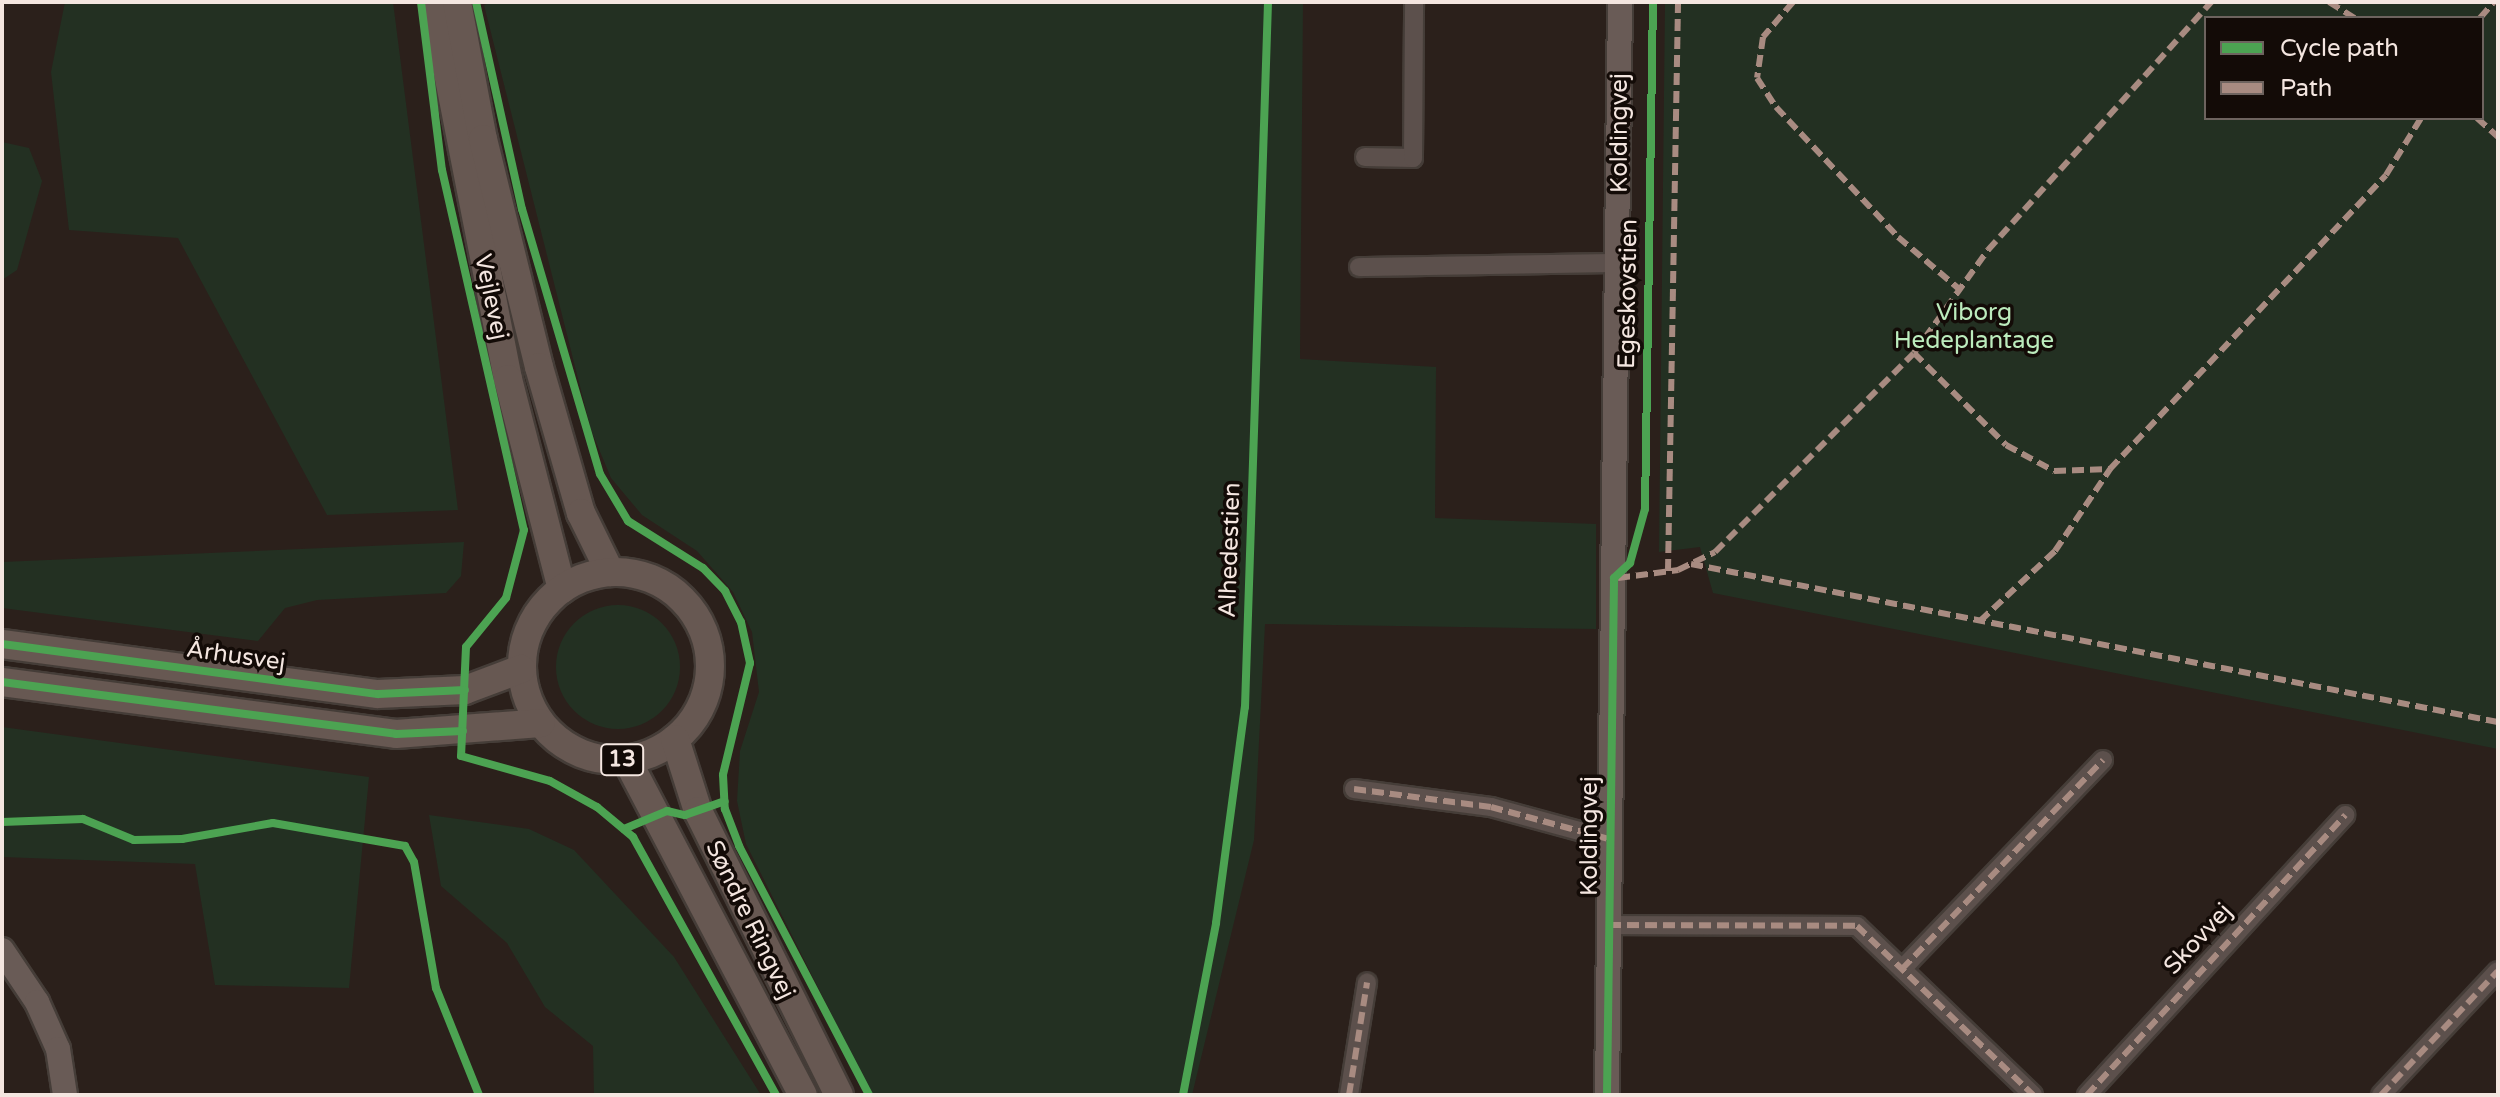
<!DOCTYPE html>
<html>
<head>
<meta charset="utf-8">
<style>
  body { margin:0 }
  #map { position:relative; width:2500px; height:1097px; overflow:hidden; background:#2b201b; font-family:"Varela Round",sans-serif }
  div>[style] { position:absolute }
  .green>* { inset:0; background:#233022 }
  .round { border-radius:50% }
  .roads { filter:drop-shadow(2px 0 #453d38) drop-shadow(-2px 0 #453d38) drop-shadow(0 2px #453d38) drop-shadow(0 -2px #453d38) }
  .street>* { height:18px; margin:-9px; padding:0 9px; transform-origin:9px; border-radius:9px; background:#5c504c }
  .secondary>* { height:24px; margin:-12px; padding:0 12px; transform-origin:12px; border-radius:12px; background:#695b56 }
  .primary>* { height:28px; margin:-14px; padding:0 14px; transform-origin:14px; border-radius:14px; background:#675852 }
  .primary>.ring { margin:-14px; padding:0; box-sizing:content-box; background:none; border:28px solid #675852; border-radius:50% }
  .quiet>* { height:6px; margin-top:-3px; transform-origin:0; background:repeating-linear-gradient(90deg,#a88b81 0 12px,transparent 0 18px) }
  .cycleway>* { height:8px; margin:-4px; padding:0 4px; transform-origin:4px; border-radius:4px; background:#4ca352 }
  span { translate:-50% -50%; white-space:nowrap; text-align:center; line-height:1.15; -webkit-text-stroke:7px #130b07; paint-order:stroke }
  .shield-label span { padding:2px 6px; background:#130b07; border:2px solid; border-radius:6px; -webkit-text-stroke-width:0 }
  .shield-label { font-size:22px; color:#f4e6e0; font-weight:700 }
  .street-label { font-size:24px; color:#f4e6e0 }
  .park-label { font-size:24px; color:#bcecbd }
  .frame { position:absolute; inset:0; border:4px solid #f4e6e0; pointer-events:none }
  .legend { position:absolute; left:2204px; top:16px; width:280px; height:104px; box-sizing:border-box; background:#130b07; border:2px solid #6d635e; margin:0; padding:10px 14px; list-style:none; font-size:24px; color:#f4e6e0 }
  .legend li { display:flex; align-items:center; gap:16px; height:40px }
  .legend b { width:40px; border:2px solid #6d635e }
</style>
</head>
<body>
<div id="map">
  <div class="green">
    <i style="clip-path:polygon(65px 2px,393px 2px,458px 510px,327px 515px,178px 238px,69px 230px,51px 72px)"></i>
    <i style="clip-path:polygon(492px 2px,1303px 2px,1300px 359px,1436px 367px,1435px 518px,1596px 524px,1596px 629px,1265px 624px,1254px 840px,1192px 1095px,872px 1095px,746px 844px,737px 801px,740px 751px,759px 692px,752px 632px,733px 592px,697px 551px,642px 515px,611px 478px,591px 430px,484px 5px)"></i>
    <i style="clip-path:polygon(evenodd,1665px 2px,2498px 2px,2498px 749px,1713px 593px,1700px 547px,1659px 552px,1665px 2px,2482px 18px,2482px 118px,2206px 118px,2206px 18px,2482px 18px)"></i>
    <i style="clip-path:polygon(2px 142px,29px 148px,42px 181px,17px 270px,2px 280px)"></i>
    <i style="clip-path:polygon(464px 542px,461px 576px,446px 593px,317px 600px,285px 608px,258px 641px,2px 608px,2px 562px)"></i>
    <i class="round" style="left:556px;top:605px;width:124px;height:124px"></i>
    <i style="clip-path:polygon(2px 727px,369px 777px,349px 988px,215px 985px,195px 864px,2px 857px)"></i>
    <i style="clip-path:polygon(429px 815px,529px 829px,574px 850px,674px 957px,761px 1095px,594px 1095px,593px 1046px,545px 1007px,507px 943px,441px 886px)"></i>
  </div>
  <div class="roads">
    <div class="street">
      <i style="left:1365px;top:157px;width:48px;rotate:1.2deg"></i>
      <i style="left:1413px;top:158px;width:156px;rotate:-89.6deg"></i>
      <i style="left:1359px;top:267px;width:260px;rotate:-0.9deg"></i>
      <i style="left:1354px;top:789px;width:138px;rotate:7.5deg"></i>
      <i style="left:1491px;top:807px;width:122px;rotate:15.2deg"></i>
      <i style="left:1609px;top:925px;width:248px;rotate:0.2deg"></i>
      <i style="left:1857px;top:926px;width:244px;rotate:43.8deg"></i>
      <i style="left:1902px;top:969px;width:290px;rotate:-46.1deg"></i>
      <i style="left:1349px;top:1095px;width:114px;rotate:-80.9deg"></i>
      <i style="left:2087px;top:1095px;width:381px;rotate:-47.3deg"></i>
      <i style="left:2381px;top:1095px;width:170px;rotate:-46.7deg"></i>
    </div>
    <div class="secondary">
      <i style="left:2px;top:950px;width:63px;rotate:56.1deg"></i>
      <i style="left:37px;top:1002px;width:51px;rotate:65.9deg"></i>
      <i style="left:58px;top:1049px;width:47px;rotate:81.3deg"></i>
      <i style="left:1607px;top:1095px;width:1093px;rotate:-89.32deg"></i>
    </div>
    <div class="primary">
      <i style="left:434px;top:2px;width:384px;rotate:78.9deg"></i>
      <i style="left:508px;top:379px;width:217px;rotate:75.6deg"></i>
      <i style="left:457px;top:2px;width:139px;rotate:79.3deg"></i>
      <i style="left:483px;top:139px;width:235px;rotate:76.2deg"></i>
      <i style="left:539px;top:367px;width:152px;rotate:74deg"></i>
      <i style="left:581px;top:513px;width:66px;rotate:63.8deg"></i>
      <i class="ring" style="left:522px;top:572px;width:160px;height:160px"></i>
      <i style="left:2px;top:644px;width:379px;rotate:7.6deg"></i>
      <i style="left:378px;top:694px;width:87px;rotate:-2.6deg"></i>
      <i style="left:465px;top:690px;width:60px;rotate:-20.6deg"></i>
      <i style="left:2px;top:682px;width:397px;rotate:7.5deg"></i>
      <i style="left:396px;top:734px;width:145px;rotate:-4.3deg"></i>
      <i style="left:675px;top:739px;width:76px;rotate:72.3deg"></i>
      <i style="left:698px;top:811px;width:317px;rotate:63.6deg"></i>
      <i style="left:627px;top:760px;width:378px;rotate:62.3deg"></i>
    </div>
  </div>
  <div class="quiet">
    <i style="left:1793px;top:2px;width:46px;rotate:130.6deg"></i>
    <i style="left:1763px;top:37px;width:41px;rotate:98.3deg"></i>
    <i style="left:1757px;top:78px;width:35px;rotate:57deg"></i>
    <i style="left:1776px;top:107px;width:178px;rotate:46.8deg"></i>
    <i style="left:1898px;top:237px;width:80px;rotate:40.4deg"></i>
    <i style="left:2329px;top:2px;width:31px;rotate:32deg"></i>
    <i style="left:2480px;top:18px;width:21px;rotate:-49deg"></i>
    <i style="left:2477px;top:118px;width:28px;rotate:42deg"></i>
    <i style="left:1914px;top:353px;width:130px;rotate:45deg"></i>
    <i style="left:2006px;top:445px;width:55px;rotate:28.4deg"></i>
    <i style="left:2054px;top:471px;width:56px;rotate:-2deg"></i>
    <i style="left:2110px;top:469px;width:403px;rotate:-46.8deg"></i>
    <i style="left:2386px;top:175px;width:67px;rotate:-58.4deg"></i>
    <i style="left:1691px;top:564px;width:822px;rotate:11.08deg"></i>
    <i style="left:1668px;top:571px;width:569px;rotate:-88.99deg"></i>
    <i style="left:1618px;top:578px;width:61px;rotate:-7.6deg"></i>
    <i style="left:1678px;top:570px;width:41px;rotate:-25.9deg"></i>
    <i style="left:1715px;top:552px;width:281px;rotate:-45deg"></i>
    <i style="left:1914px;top:353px;width:127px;rotate:-54.3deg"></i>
    <i style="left:1988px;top:250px;width:334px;rotate:-48deg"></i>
    <i style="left:1980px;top:621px;width:103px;rotate:-43deg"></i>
    <i style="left:2055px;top:551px;width:99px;rotate:-56.1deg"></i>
    <i style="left:1354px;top:789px;width:138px;rotate:7.5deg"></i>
    <i style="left:1491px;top:807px;width:122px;rotate:15.2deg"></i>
    <i style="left:1609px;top:925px;width:248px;rotate:0.2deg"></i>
    <i style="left:1857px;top:926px;width:244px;rotate:43.8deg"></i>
    <i style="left:1902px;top:969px;width:290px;rotate:-46.1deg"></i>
    <i style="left:1349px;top:1095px;width:114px;rotate:-80.9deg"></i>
    <i style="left:2087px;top:1095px;width:381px;rotate:-47.3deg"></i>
    <i style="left:2381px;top:1095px;width:170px;rotate:-46.7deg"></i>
  </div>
  <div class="cycleway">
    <i style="left:421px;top:2px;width:169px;rotate:82.9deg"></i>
    <i style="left:442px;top:170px;width:369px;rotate:77.2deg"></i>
    <i style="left:524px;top:530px;width:70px;rotate:104.8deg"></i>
    <i style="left:506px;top:598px;width:63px;rotate:129.2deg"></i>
    <i style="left:466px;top:647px;width:109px;rotate:92.6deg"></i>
    <i style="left:461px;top:756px;width:92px;rotate:15.7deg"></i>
    <i style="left:550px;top:781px;width:54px;rotate:29deg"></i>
    <i style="left:597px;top:807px;width:47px;rotate:39.8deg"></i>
    <i style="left:633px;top:837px;width:295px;rotate:61deg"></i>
    <i style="left:476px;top:2px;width:212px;rotate:77.5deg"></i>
    <i style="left:522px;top:209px;width:276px;rotate:73.6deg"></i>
    <i style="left:600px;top:474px;width:55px;rotate:59.2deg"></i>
    <i style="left:628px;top:521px;width:89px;rotate:32.1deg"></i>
    <i style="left:703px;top:568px;width:32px;rotate:46deg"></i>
    <i style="left:725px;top:591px;width:35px;rotate:63deg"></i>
    <i style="left:741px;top:622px;width:42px;rotate:77.6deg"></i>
    <i style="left:750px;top:663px;width:115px;rotate:103.6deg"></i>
    <i style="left:723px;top:775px;width:34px;rotate:87deg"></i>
    <i style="left:725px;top:809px;width:40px;rotate:69deg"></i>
    <i style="left:739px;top:846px;width:281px;rotate:62.4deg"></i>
    <i style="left:2px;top:644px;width:379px;rotate:7.6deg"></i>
    <i style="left:378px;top:694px;width:87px;rotate:-2.6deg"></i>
    <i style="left:2px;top:682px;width:397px;rotate:7.5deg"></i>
    <i style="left:396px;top:734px;width:67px;rotate:-2.6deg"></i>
    <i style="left:2px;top:822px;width:81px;rotate:-2.1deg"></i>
    <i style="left:83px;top:819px;width:55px;rotate:22.4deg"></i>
    <i style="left:134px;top:840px;width:48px;rotate:-1.2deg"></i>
    <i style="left:182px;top:839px;width:92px;rotate:-10deg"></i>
    <i style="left:273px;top:823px;width:134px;rotate:9.9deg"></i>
    <i style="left:405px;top:846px;width:18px;rotate:61deg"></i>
    <i style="left:414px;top:862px;width:128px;rotate:80.1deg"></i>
    <i style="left:436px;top:988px;width:115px;rotate:68.1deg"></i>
    <i style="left:624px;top:829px;width:47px;rotate:-22.7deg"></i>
    <i style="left:667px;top:811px;width:18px;rotate:13deg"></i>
    <i style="left:685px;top:815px;width:42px;rotate:-19.3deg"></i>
    <i style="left:1183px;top:1095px;width:175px;rotate:-79.1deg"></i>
    <i style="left:1216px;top:923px;width:218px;rotate:-82.4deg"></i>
    <i style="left:1245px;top:707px;width:705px;rotate:-88.13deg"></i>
    <i style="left:1607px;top:1095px;width:517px;rotate:-89.22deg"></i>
    <i style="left:1614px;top:578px;width:22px;rotate:-43deg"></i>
    <i style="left:1630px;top:563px;width:56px;rotate:-74.5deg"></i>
    <i style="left:1645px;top:509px;width:507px;rotate:-89.1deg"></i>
  </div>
  <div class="shield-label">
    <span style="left:622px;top:760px">13</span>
  </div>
  <div class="street-label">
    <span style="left:1620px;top:133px;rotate:-90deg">Koldingvej</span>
    <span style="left:1628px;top:294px;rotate:-89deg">Egeskovstien</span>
    <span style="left:491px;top:297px;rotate:78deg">Vejlevej</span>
    <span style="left:1230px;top:550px;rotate:-88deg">Alhedestien</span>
    <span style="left:236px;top:656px;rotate:8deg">Århusvej</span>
    <span style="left:1590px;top:836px;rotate:-90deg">Koldingvej</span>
    <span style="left:750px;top:920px;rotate:64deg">Søndre Ringvej</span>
    <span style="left:2198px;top:939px;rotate:-47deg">Skovvej</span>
  </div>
  <div class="park-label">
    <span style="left:1974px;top:327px">Viborg<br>Hedeplantage</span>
  </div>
  <div class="frame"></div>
  <ul class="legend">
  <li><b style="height:10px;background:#4ca352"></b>Cycle path</li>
  <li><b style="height:10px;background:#a88b81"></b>Path</li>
  </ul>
</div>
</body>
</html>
